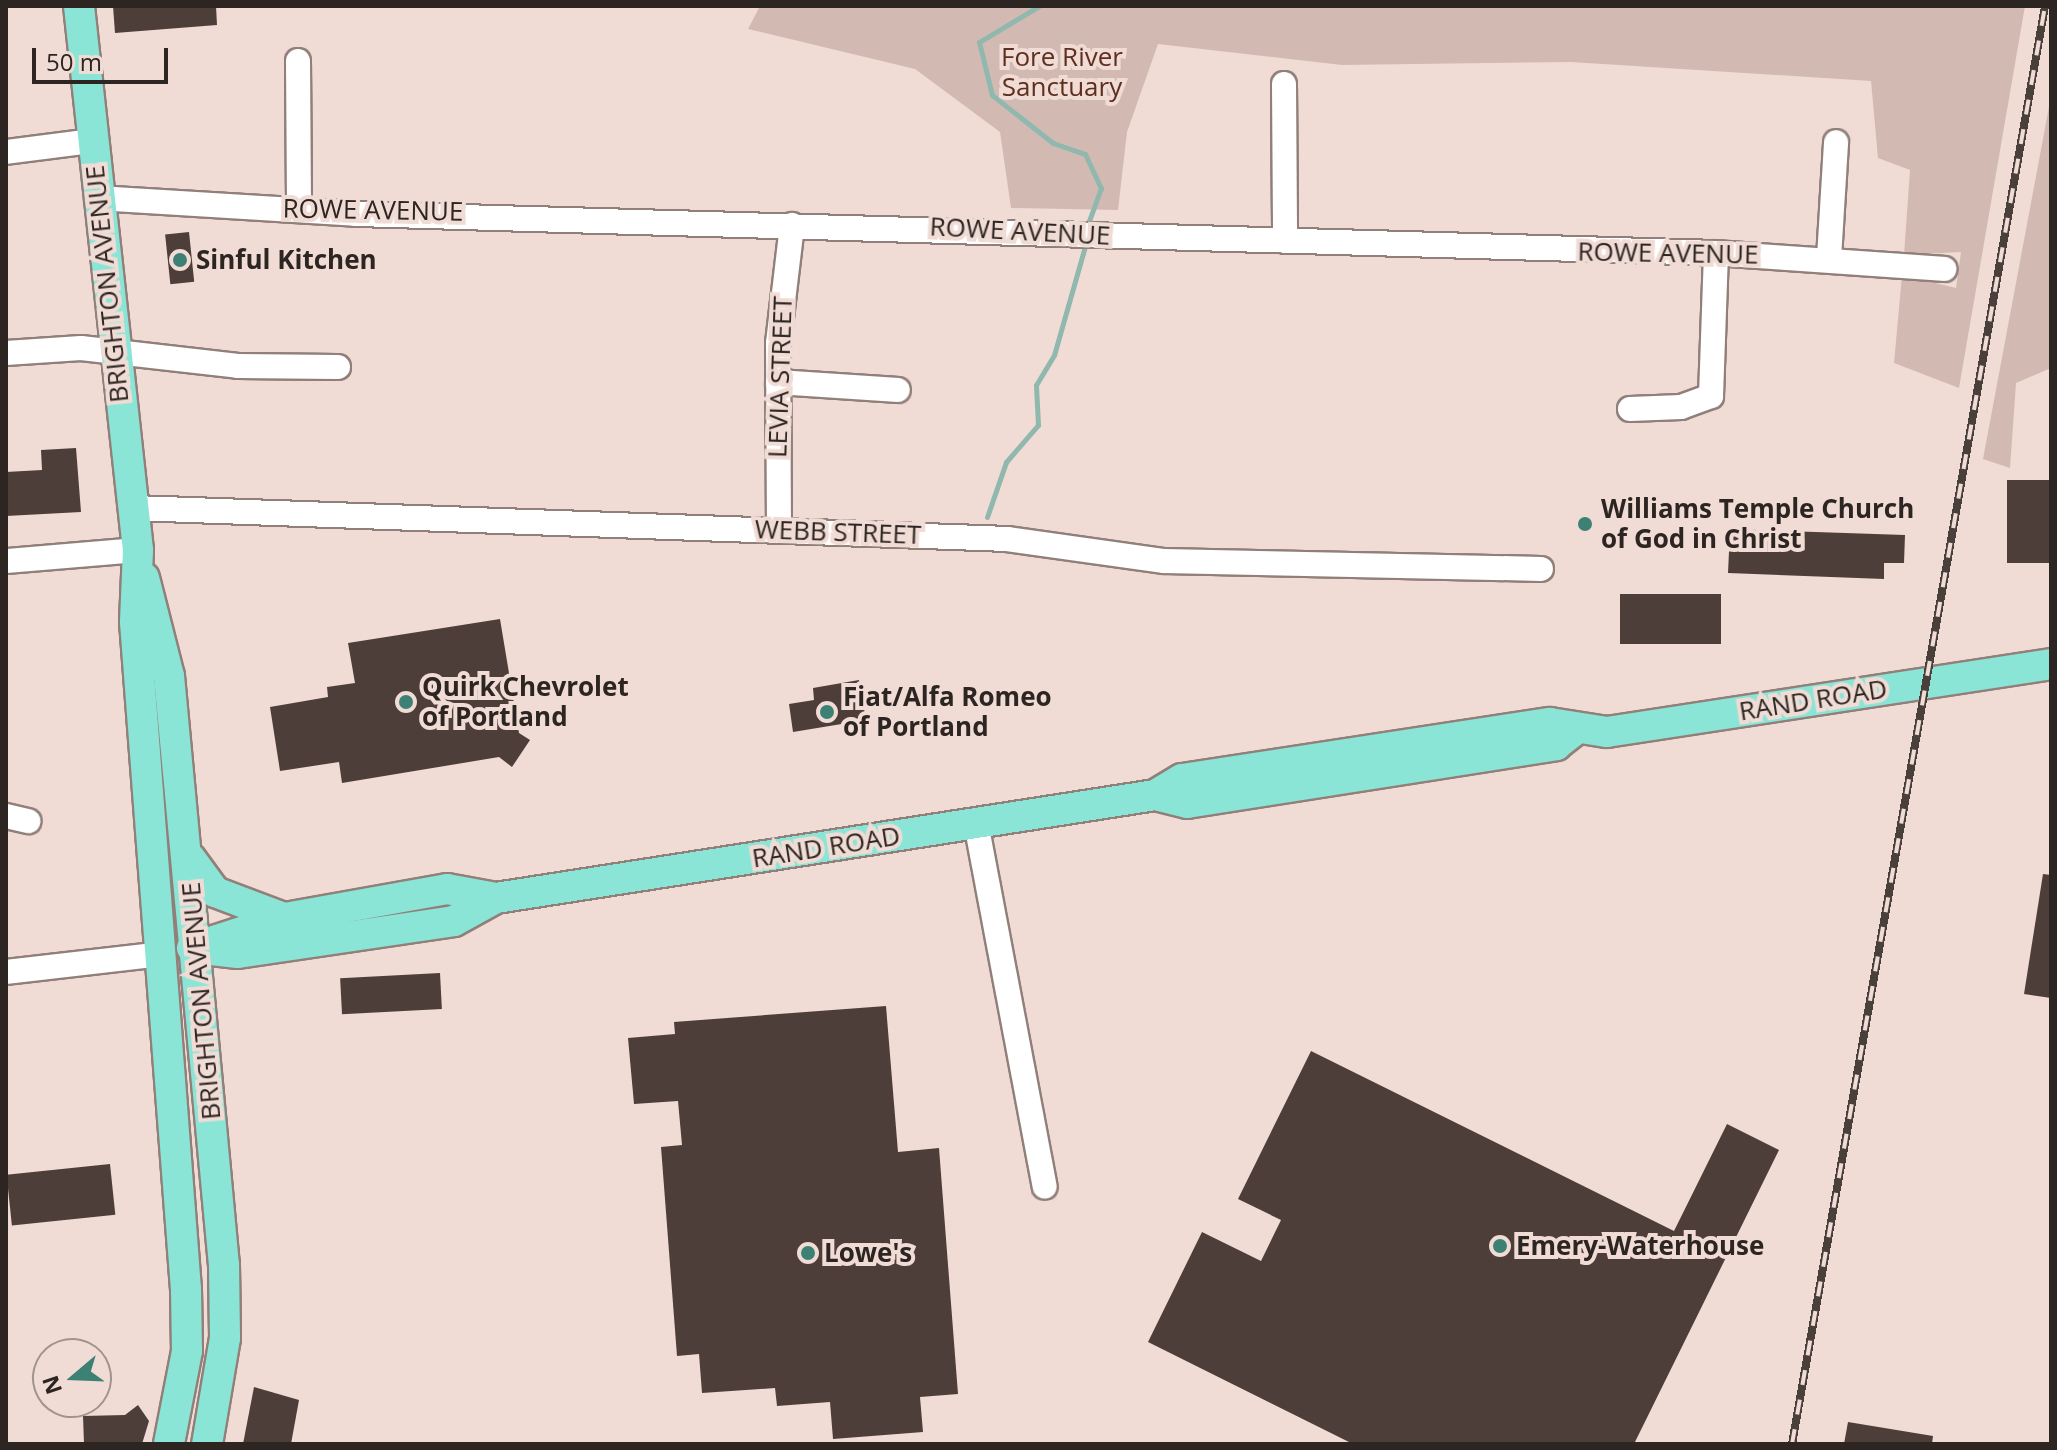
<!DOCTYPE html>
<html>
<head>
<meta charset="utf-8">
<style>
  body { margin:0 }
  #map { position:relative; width:2057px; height:1450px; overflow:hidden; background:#f0dcd5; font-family:"Open Sans",sans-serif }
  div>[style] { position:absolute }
  .green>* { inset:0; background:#d2bab3 }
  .stream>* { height:5px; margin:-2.5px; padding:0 2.5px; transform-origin:2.5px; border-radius:2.5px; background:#90b8af }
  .building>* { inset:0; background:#4e3e39; transform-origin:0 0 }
  .roads { filter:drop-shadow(2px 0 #917f7a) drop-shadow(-2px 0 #917f7a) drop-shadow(0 2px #917f7a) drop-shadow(0 -2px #917f7a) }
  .minor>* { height:24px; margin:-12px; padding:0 12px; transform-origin:12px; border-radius:12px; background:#fff }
  .major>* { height:30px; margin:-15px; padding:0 15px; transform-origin:15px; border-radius:15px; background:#8be5d6 }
  .rail>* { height:8px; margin-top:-4px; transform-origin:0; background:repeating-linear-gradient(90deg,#f0dcd5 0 15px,#49403c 0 30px); box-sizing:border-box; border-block:2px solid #49403c }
  .dots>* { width:22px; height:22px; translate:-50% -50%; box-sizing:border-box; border:4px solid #f0dcd5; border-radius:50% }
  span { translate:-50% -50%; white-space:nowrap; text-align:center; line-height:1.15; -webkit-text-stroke:8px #f0dcd5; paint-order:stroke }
  .park-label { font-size:26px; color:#5e2e1f }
  .street-label { font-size:26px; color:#2c2522 }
  .poi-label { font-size:26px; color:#2c2522; font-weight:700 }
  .left { translate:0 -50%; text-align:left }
  .frame { position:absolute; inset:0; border:8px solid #2c2522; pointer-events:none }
  .north { position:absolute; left:32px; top:1338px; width:80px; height:80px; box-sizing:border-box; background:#f0dcd5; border:2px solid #a2938d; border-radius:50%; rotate:251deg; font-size:22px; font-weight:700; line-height:32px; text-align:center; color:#2c2522 }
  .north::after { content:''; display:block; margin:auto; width:28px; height:36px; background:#3d8175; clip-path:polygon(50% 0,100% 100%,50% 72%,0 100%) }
  .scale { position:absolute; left:32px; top:48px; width:136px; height:36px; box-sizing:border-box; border:4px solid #2c2522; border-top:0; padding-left:10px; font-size:24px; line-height:28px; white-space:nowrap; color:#2c2522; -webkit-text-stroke:6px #f0dcd5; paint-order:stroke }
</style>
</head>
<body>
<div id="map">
  <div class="green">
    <i style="clip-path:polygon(760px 6px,2025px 6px,1959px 388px,1894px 363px,1902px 275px,1956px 288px,1961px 252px,1904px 255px,1910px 170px,1878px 158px,1871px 81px,1571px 62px,1342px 65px,1158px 44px,1127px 132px,1118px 210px,1011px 208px,1000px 132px,915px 69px,748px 29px)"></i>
    <i style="clip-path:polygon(2051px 96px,2051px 368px,2016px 383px,2010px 468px,1983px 459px)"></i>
  </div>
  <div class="stream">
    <i style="left:1039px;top:6px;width:70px;rotate:149deg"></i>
    <i style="left:979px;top:42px;width:55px;rotate:76.2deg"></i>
    <i style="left:992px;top:95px;width:78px;rotate:38.2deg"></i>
    <i style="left:1053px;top:143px;width:34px;rotate:19deg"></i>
    <i style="left:1085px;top:154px;width:38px;rotate:65deg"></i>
    <i style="left:1101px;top:188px;width:38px;rotate:110deg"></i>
    <i style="left:987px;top:517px;width:58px;rotate:-70.9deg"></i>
    <i style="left:1006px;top:462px;width:49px;rotate:-49.1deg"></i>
    <i style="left:1038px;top:425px;width:40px;rotate:-92.9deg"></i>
    <i style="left:1036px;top:385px;width:35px;rotate:-59deg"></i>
    <i style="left:1054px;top:355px;width:113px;rotate:-74.1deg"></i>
  </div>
  <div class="building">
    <i style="clip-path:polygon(113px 6px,216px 6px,217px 25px,115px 33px)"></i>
    <i style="left:189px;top:232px;width:50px;height:24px;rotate:84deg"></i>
    <i style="clip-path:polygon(76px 448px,81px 512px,6px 516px,6px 472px,42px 470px,41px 450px)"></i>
    <i style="left:2051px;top:480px;width:83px;height:44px;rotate:90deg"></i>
    <i style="clip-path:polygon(1730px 529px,1905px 535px,1904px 563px,1884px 563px,1884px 579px,1728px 573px)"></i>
    <i style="left:1620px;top:594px;width:101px;height:50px"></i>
    <i style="clip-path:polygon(500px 619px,519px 733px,530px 740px,512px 767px,499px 757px,342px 783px,339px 762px,280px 771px,270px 707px,328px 697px,327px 687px,355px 683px,348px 643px)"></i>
    <i style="clip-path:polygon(859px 680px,866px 720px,793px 732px,789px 704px,814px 700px,813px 688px)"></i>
    <i style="clip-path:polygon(2043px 874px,2051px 875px,2051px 998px,2024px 994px)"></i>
    <i style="left:440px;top:973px;width:36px;height:100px;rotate:87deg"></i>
    <i style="clip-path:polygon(886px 1006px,898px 1152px,939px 1148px,958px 1394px,920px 1397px,923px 1432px,833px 1439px,830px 1402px,777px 1406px,775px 1388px,702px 1393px,699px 1354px,677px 1356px,661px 1147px,682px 1145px,678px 1101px,634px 1104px,628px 1038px,675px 1034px,674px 1022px)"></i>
    <i style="clip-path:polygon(1311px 1051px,1674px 1231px,1727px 1124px,1779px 1150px,1634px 1444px,1353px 1444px,1148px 1342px,1202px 1232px,1261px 1261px,1281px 1220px,1238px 1199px)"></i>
    <i style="left:110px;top:1164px;width:51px;height:104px;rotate:84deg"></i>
    <i style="clip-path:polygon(254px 1387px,299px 1400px,291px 1444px,243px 1444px)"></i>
    <i style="clip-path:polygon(138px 1405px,149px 1421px,142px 1444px,84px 1444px,83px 1416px,125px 1415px)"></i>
    <i style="clip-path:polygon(1848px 1422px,1933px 1436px,1932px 1444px,1844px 1444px)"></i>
  </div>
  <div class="roads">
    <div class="minor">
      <i style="left:298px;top:61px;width:148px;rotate:89.6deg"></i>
      <i style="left:1284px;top:84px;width:157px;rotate:89.6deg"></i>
      <i style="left:6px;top:152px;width:87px;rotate:-7.3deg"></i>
      <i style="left:97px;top:198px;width:259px;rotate:3.5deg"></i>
      <i style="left:356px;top:214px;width:1361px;rotate:1.64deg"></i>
      <i style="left:1716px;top:253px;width:229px;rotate:4deg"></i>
      <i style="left:1829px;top:258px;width:116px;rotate:-86.5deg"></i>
      <i style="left:6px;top:353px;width:75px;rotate:-3.8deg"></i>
      <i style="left:81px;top:348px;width:158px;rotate:6.5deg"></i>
      <i style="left:238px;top:366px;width:100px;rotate:0.6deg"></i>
      <i style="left:778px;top:382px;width:120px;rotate:3.8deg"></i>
      <i style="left:1630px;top:409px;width:51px;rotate:-2.2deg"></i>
      <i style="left:1681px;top:407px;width:32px;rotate:-20deg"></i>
      <i style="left:1711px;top:396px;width:143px;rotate:-88deg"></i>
      <i style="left:134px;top:508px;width:874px;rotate:2.03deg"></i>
      <i style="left:1007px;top:539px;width:159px;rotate:8deg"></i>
      <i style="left:1164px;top:561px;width:377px;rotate:1.2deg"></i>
      <i style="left:779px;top:530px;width:187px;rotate:-90.3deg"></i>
      <i style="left:778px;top:343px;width:119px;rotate:-83.2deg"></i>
      <i style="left:6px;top:561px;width:132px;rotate:-4.8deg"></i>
      <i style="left:6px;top:816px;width:23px;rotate:13deg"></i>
      <i style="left:976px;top:823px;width:370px;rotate:79.3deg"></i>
      <i style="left:6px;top:972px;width:157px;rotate:-6.6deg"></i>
    </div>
    <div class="major">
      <i style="left:79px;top:6px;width:547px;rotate:83.81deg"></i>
      <i style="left:138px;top:550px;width:72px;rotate:92.4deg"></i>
      <i style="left:135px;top:622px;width:669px;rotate:85.63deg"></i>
      <i style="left:186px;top:1289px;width:62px;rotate:89.1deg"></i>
      <i style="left:187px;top:1351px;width:95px;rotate:101deg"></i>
      <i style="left:144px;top:578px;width:101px;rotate:75.7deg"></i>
      <i style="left:169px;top:676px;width:592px;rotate:84.67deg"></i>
      <i style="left:224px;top:1265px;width:73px;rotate:89.2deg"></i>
      <i style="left:225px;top:1338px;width:108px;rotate:99.6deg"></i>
      <i style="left:1155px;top:795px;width:33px;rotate:14deg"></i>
      <i style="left:1187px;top:803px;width:374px;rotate:-8.9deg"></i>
      <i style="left:1556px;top:745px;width:24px;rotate:-38deg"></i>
      <i style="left:190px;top:858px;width:42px;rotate:53.7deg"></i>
      <i style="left:215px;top:892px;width:68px;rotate:20.6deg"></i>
      <i style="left:192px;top:948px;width:98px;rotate:-17.9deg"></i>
      <i style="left:285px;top:918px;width:165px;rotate:-10.1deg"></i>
      <i style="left:447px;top:889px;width:50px;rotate:10.4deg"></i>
      <i style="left:194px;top:948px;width:44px;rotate:6.5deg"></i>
      <i style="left:238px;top:953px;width:218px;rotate:-8.4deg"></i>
      <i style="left:454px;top:921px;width:48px;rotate:-28.7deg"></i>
      <i style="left:496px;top:898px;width:667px;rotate:-8.88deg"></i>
      <i style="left:1155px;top:795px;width:31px;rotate:-31deg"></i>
      <i style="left:1182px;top:779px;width:372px;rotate:-8.7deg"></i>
      <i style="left:1550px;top:723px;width:58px;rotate:9deg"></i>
      <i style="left:1607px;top:732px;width:449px;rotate:-8.7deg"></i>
    </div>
  </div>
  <div class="rail">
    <i style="left:1792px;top:1444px;width:1460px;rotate:-80.02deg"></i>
  </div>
  <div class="dots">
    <i style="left:180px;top:260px;background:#3d8175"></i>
    <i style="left:1585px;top:524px;background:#3d8175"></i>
    <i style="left:406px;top:702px;background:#3d8175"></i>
    <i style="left:827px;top:712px;background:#3d8175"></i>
    <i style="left:1500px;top:1246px;background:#3d8175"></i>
    <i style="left:808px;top:1253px;background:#3d8175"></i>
  </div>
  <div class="park-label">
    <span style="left:1062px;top:72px">Fore River<br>Sanctuary</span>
  </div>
  <div class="street-label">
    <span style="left:373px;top:210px;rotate:1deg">ROWE AVENUE</span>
    <span style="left:1020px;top:231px;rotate:3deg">ROWE AVENUE</span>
    <span style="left:1668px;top:253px;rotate:1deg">ROWE AVENUE</span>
    <span style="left:107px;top:284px;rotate:-96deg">BRIGHTON AVENUE</span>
    <span style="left:780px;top:377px;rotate:-88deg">LEVIA STREET</span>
    <span style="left:838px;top:532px;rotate:2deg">WEBB STREET</span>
    <span style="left:1813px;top:700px;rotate:-9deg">RAND ROAD</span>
    <span style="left:826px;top:847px;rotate:-9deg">RAND ROAD</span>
    <span style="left:201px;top:1001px;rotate:-95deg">BRIGHTON AVENUE</span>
  </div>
  <div class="poi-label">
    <span class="left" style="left:196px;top:260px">Sinful Kitchen</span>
    <span class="left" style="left:1601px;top:524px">Williams Temple Church<br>of God in Christ</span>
    <span class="left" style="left:422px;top:702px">Quirk Chevrolet<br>of Portland</span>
    <span class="left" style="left:843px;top:712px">Fiat/Alfa Romeo<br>of Portland</span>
    <span class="left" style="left:1516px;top:1246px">Emery-Waterhouse</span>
    <span class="left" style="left:824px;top:1253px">Lowe's</span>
  </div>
  <div class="frame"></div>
  <div class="north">N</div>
  <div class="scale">50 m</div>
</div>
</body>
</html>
